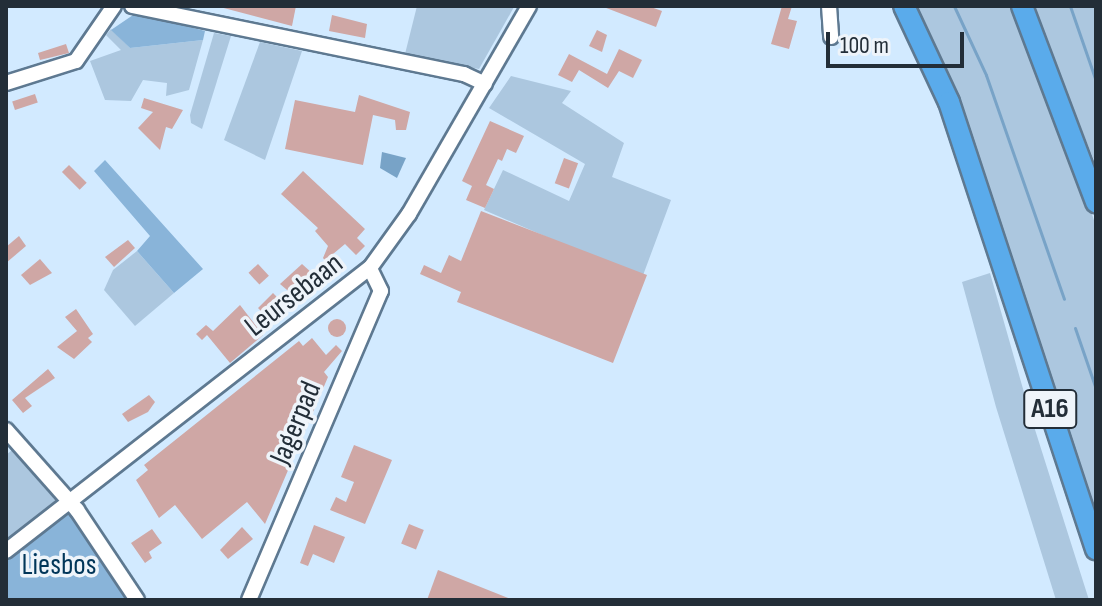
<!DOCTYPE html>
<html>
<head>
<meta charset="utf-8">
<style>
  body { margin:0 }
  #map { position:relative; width:1102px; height:606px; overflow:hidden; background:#d2eaff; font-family:"Sofia Sans Condensed",sans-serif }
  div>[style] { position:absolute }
  .green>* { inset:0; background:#acc7df }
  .forest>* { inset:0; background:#89b4d9 }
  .water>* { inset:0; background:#78a3c7 }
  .stream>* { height:3px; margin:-1.5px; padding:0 1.5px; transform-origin:1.5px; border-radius:1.5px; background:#78a3c7 }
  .building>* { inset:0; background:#cfa7a5; transform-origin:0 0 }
  .round { border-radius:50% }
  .roads { filter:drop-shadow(2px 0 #5e7991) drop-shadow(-2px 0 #5e7991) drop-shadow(0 2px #5e7991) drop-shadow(0 -2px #5e7991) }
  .minor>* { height:14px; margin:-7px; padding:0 7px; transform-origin:7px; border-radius:7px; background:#fff }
  .highway>* { height:20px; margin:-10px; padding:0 10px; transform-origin:10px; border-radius:10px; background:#5aabeb }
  span { translate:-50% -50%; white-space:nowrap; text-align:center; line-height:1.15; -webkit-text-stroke:7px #eef4fa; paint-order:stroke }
  .shield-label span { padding:2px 6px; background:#eef4fa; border:2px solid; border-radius:6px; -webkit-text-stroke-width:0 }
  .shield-label { font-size:28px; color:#232e38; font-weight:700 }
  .street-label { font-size:30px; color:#232e38 }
  .park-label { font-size:30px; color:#013659 }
  .frame { position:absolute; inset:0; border:8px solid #232e38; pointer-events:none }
  .scale { position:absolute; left:826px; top:32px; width:138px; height:36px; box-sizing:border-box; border:4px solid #232e38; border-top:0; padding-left:10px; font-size:24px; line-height:28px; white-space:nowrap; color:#232e38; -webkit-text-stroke:6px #eef4fa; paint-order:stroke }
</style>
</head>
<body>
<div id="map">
  <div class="green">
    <i style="clip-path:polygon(417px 6px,514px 6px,514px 7px,479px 69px,405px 54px)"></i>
    <i style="clip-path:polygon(912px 6px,1015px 6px,1069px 148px,1096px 226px,1096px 530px)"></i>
    <i style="clip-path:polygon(1032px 6px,1096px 6px,1096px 165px,1078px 121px)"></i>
    <i style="clip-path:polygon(111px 29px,130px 48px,203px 40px,189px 90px,166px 96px,167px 83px,143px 80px,131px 101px,105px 100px,90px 61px,121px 50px,106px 35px)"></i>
    <i style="clip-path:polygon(214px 33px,231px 36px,202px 129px,191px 123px,190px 115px)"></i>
    <i style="clip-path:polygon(260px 42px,302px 51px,265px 160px,224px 140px)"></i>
    <i style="clip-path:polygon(511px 76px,571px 91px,562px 103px,624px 143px,612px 177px,671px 200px,642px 278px,484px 210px,503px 170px,569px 201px,585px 164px,489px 108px)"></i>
    <i style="clip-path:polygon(137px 251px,174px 293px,135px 326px,104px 290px,113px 270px)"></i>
    <i style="clip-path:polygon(990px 273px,1031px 417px,1089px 600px,1056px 600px,996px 407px,962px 282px)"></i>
    <i style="clip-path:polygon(17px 446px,60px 500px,6px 546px,6px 455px)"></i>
  </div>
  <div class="forest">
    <i style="clip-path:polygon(136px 13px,205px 31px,203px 40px,130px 48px,111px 30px)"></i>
    <i style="clip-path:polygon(105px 160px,203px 269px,174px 293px,137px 251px,150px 236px,94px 171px)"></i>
    <i style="clip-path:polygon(69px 509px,131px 600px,6px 600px,6px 560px)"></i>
  </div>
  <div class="water">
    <i style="clip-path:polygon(382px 152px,406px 158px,397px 178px,380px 168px)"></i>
  </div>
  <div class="stream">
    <i style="left:954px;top:6px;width:76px;rotate:65.1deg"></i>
    <i style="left:986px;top:75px;width:237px;rotate:70.8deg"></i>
    <i style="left:1070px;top:6px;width:79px;rotate:70.9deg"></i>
    <i style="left:1075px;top:328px;width:65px;rotate:71deg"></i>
  </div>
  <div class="building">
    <i style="clip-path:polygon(216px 6px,296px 6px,292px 26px)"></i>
    <i style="clip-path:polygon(601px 6px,648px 6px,662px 11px,656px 27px)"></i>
    <i style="clip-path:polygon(782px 6px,792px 6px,788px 19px,797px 21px,789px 49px,771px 44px)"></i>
    <i style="clip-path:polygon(332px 15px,367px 24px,365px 38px,329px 31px)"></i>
    <i style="clip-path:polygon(597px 30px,607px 35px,602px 52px,589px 46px)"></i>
    <i style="clip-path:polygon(66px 44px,69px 53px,40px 60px,38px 53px)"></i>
    <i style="clip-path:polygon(619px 49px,642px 60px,633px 78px,619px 71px,608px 88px,579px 70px,572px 82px,558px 75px,569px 54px,607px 74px)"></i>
    <i style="left:35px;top:94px;width:9px;height:24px;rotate:72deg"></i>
    <i style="clip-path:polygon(359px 95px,410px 112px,406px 130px,396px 130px,395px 120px,373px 115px,363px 165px,285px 149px,295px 100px,355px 112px)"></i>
    <i style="clip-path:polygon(144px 98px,183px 110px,172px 129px,166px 127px,160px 150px,138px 128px,153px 112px,141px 108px)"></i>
    <i style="clip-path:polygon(490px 121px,524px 136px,516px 153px,507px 149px,502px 161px,498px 159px,486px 185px,494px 189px,485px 208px,466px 200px,472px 186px,462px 181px)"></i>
    <i style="left:564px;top:158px;width:15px;height:27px;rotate:20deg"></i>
    <i style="left:69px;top:165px;width:25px;height:10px;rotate:45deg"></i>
    <i style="clip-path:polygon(303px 171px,365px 229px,357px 238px,365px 246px,356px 255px,345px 244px,333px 254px,340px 263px,332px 269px,323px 258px,328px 246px,315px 231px,318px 228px,281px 194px)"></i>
    <i style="clip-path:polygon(481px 211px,647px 275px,613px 363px,457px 302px,461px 292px,420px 274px,424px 265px,441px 273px,449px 255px,461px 261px)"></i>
    <i style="clip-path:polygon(19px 236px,26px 246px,6px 263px,6px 247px)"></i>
    <i style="clip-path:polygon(128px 240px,135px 248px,114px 267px,105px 257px)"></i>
    <i style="clip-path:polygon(40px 259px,52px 273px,30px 285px,21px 275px)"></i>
    <i style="left:258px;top:264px;width:16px;height:13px;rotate:47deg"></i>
    <i style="clip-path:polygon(302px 264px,322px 282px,300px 301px,280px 284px)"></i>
    <i style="clip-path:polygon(273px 293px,279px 299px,270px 307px,276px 313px,269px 319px,258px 308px)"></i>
    <i style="clip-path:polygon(240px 305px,263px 335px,230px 363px,207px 335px,202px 340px,196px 334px,206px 325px,213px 331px)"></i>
    <i style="clip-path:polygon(76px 309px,93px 334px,88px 338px,92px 342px,74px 359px,57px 347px,77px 331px,65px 317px)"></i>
    <i class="round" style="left:328px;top:319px;width:18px;height:18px"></i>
    <i style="clip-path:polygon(312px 338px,326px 355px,336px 345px,342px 351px,324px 372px,328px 377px,265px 524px,247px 502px,202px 539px,175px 505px,159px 518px,136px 480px,148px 470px,144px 465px,299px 341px,303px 346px)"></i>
    <i style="clip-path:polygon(48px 369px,55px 378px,25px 398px,32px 406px,23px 413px,12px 400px)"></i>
    <i style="clip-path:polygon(149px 395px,155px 402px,148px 412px,128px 422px,122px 414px)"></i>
    <i style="clip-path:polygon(354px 445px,392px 460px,365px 524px,330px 510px,336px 497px,346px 502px,354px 482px,341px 477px)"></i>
    <i style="left:409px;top:524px;width:16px;height:21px;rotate:22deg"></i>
    <i style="clip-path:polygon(314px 525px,345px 537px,334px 563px,313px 554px,308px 566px,300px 563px)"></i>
    <i style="clip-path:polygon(242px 527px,253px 539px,228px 559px,220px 550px)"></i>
    <i style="clip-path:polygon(152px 529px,162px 543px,149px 552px,152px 558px,145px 563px,131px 543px)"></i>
    <i style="clip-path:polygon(438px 570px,513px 600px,427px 600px)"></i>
  </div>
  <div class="roads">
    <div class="minor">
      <i style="left:132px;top:6px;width:339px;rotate:11.6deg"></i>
      <i style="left:464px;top:74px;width:23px;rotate:25deg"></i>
      <i style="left:829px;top:6px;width:31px;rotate:86deg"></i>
      <i style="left:6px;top:83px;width:73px;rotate:-17.4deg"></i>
      <i style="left:76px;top:61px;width:67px;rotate:-55.4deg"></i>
      <i style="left:6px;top:430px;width:107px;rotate:48.4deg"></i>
      <i style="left:77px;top:510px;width:108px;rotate:56.3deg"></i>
      <i style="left:6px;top:551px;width:461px;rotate:-37.9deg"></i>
      <i style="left:370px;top:268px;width:67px;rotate:-54.2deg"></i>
      <i style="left:409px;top:214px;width:240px;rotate:-60deg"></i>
      <i style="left:249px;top:600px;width:336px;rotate:-66.9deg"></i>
      <i style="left:381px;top:291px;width:25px;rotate:-116deg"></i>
    </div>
    <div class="highway">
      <i style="left:904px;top:6px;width:106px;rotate:64.9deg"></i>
      <i style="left:949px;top:102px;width:471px;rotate:71.8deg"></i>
      <i style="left:1022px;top:6px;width:210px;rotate:69.3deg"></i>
    </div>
  </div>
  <div class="shield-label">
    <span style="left:1050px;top:409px">A16</span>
  </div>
  <div class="street-label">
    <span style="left:294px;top:295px;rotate:-38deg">Leursebaan</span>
    <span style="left:296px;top:423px;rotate:-67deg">Jagerpad</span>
  </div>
  <div class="park-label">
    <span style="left:59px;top:565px">Liesbos</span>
  </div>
  <div class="frame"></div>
  <div class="scale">100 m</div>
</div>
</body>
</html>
